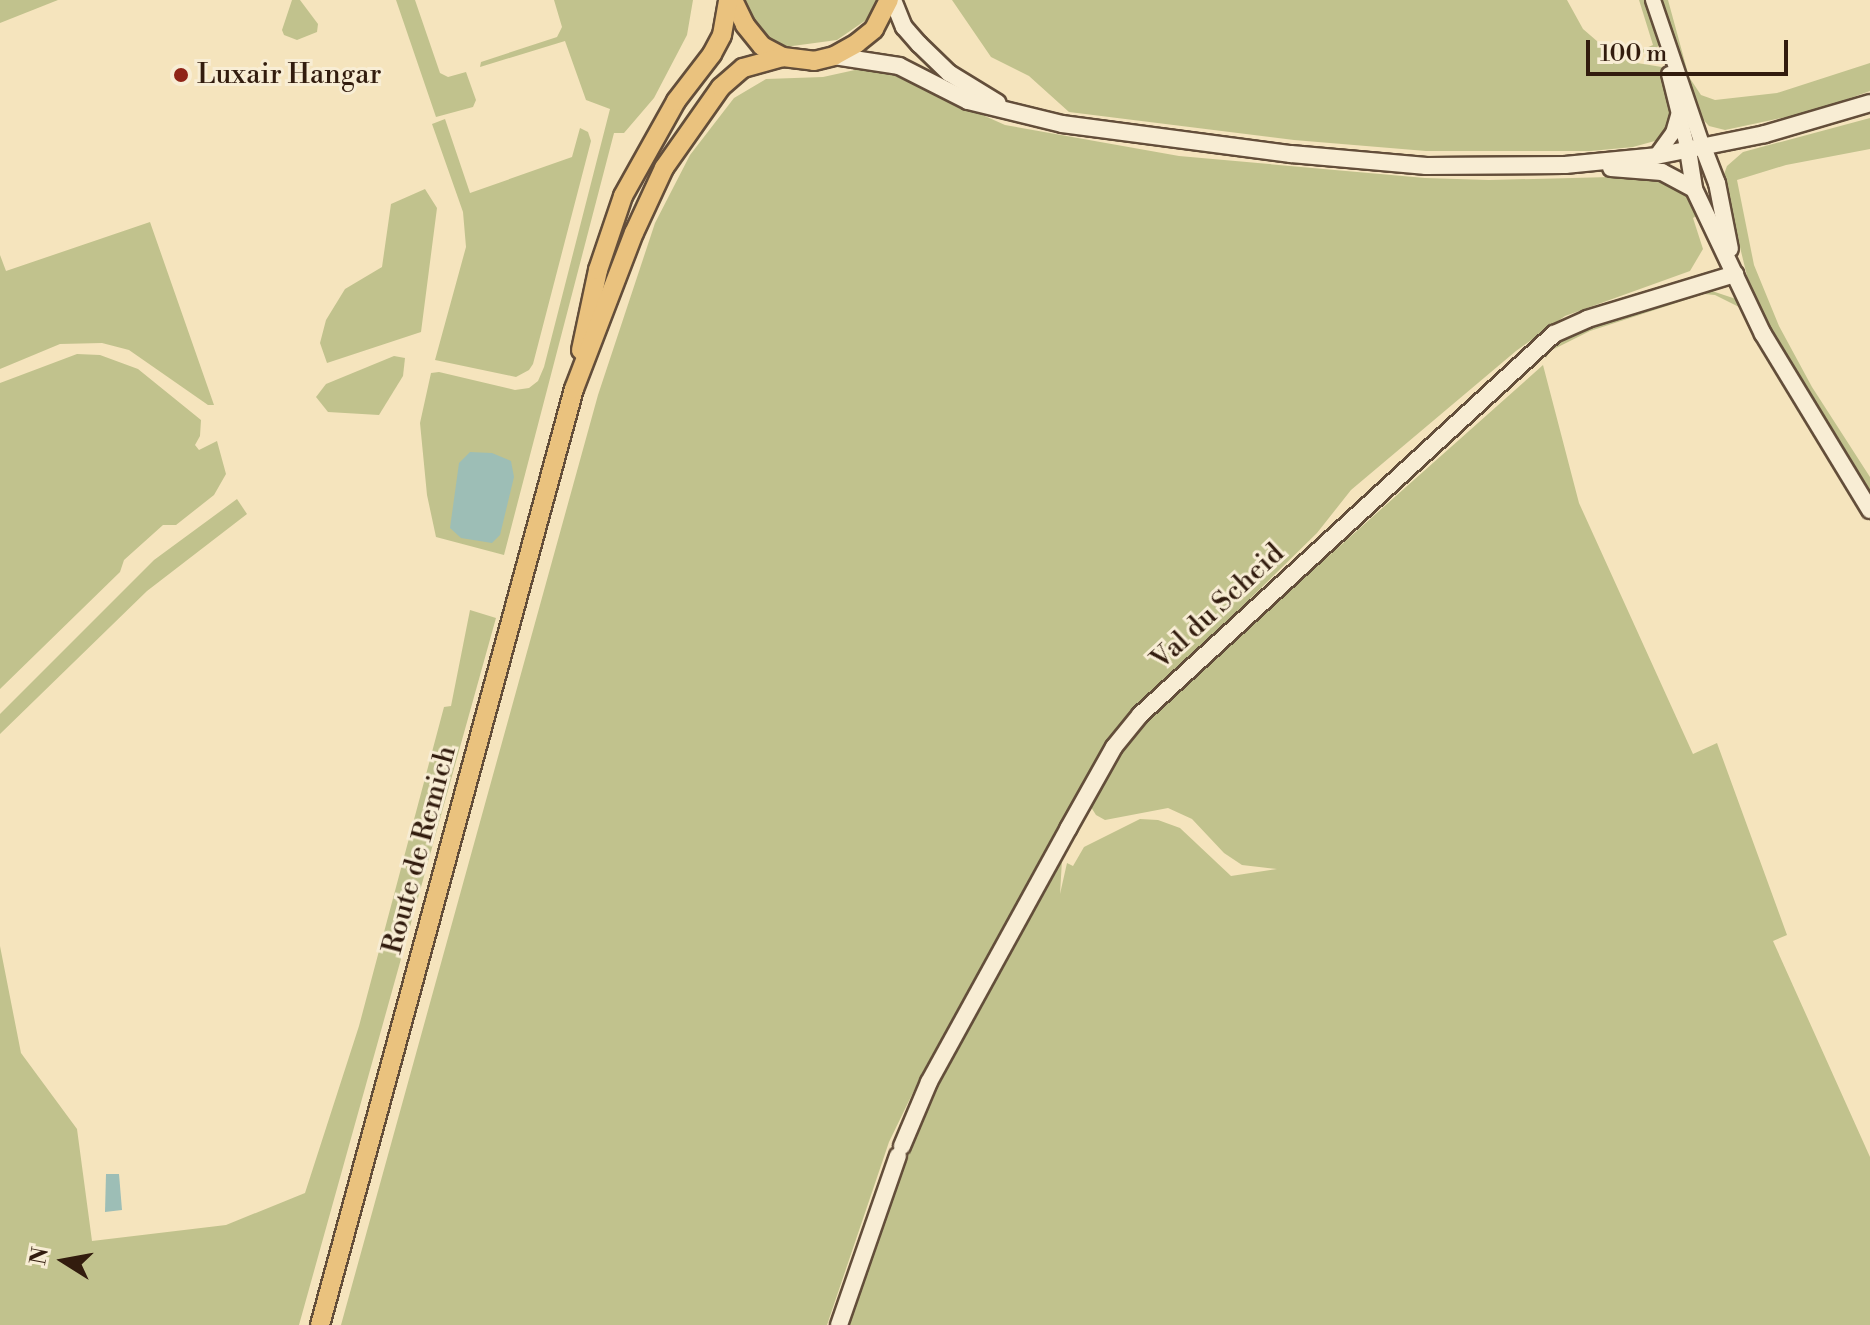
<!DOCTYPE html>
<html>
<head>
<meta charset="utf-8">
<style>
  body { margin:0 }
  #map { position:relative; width:1870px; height:1325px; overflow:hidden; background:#f5e4bd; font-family:"Libre Bodoni",serif }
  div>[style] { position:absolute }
  .green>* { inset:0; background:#c1c28d }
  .water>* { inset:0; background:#9dbeb6 }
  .roads { filter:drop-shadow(2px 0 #634e3a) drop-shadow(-2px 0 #634e3a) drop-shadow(0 2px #634e3a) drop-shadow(0 -2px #634e3a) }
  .tertiary>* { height:14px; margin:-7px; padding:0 7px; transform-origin:7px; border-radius:7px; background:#f8edd4 }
  .secondary>* { height:16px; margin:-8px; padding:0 8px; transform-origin:8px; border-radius:8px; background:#f8edd4 }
  .primary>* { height:18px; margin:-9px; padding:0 9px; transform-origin:9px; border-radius:9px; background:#eac27e }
  .dots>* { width:22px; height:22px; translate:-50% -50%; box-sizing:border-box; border:4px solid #f8edd4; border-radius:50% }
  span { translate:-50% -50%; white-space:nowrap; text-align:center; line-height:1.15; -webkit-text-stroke:6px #f8edd4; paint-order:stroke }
  .poi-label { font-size:28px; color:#321c0e }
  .left { translate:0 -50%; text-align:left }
  .street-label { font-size:28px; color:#321c0e }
  .north { position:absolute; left:24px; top:1221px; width:80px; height:80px; -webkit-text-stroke:6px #f8edd4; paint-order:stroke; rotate:281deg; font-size:22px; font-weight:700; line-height:32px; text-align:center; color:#321c0e }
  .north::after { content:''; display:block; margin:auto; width:28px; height:36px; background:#321c0e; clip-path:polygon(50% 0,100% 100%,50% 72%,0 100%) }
  .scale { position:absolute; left:1586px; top:40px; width:202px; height:36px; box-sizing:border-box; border:4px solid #321c0e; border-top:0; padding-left:10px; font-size:24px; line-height:28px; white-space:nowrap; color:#321c0e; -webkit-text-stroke:6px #f8edd4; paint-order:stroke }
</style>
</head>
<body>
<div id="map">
  <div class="green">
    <i style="clip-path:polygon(0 0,58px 0,0 23px)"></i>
    <i style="clip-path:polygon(292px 0,300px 0,318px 24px,317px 32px,297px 40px,284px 35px,282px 30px)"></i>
    <i style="clip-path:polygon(396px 0,415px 0,440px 73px,448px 77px,466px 72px,476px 100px,473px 107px,436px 117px)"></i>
    <i style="clip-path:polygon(554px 0,693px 0,687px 35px,654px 98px,624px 133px,614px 133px,504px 555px,436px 537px,427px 495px,420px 423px,431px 373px,439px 372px,515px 390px,529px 388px,538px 381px,544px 367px,610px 109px,586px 100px,565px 41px,480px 67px,481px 62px,557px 37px,562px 27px)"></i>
    <i style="clip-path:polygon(740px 0,877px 0,866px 20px,837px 40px,785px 47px,776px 46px,758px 34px)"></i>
    <i style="clip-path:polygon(952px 0,1567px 0,1583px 29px,1605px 48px,1626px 56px,1631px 62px,1668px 68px,1674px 121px,1662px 139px,1633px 147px,1591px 151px,1426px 151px,1294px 140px,1069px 112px,1029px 76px,991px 57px)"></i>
    <i style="clip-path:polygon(1639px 0,1651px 0,1662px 43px,1650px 53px,1637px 52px,1653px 45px)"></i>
    <i style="clip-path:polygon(1655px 0,1668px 0,1689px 77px,1701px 95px,1715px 100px,1777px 93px,1870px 63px,1870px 91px,1814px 111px,1725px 130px,1709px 126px,1699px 115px)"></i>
    <i style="clip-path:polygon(864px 68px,882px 70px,1005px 125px,1179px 156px,1425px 178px,1489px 180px,1649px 176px,1681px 187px,1693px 199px,1699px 214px,1693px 218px,1703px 249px,1690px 271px,1565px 316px,1516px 351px,1351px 490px,1317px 533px,1107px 739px,921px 1076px,889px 1142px,827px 1325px,341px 1325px,598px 395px,655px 223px,690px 155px,734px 98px,766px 79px,823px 77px)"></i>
    <i style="clip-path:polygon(1870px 118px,1870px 149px,1786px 165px,1737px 180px,1754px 265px,1779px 326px,1812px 387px,1870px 477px,1870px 497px,1772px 336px,1747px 276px,1723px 177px,1727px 166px,1743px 152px)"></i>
    <i style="clip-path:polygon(445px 119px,470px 193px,572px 157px,580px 128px,588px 132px,591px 141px,533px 364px,529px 370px,516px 377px,435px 360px,466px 247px,463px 212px,432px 124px)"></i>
    <i style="clip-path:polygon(425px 189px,437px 208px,421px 332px,327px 363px,320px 343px,326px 320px,345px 289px,382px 267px,391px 204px)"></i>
    <i style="clip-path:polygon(150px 222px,214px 405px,208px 405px,129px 350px,102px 343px,60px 344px,0 369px,0 255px,6px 271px)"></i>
    <i style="clip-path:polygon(1706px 289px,1739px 300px,1741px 308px,1715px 295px,1704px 294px,1590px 331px,1550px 351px,1546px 358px,1545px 349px,1554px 342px,1592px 324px)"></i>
    <i style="clip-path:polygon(77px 354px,100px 355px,138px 369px,201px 420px,200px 436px,195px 445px,199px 450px,217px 441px,226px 474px,214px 495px,176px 525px,163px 525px,124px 560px,120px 572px,0 689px,0 383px)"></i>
    <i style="clip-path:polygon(394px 356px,405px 358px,403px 376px,379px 415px,328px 412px,316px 397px,326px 384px)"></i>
    <i style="clip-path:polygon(1543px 365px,1579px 503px,1693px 754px,1717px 743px,1787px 935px,1773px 941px,1870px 1157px,1870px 1325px,848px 1325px,913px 1134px,1057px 863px,1062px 860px,1060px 894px,1067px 863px,1073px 866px,1084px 847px,1140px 819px,1158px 820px,1180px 828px,1231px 876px,1277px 869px,1242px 865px,1224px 853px,1192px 819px,1168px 808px,1105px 820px,1096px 815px,1089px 804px,1120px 750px,1150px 715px)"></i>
    <i style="clip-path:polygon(237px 499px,247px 514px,147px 591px,0 734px,0 714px,154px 560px)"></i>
    <i style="clip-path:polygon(470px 610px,496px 618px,299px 1325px,0 1325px,0 946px,21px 1053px,77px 1129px,92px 1241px,226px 1225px,305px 1193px,359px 1026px,444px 707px,451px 706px)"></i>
  </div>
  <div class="water">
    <i style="clip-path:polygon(470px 452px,492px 453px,511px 461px,514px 477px,500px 535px,492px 543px,461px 538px,450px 528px,459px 463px)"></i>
    <i style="clip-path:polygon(106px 1174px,119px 1174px,122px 1210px,105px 1212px)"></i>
  </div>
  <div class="roads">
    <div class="tertiary">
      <i style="left:1653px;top:0;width:155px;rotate:71.2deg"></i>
      <i style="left:1669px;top:74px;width:78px;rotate:76deg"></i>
      <i style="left:1656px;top:156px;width:29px;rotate:-54deg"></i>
      <i style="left:1673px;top:133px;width:18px;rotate:-74deg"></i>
    </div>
    <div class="secondary">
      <i style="left:893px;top:0;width:29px;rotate:68deg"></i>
      <i style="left:904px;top:27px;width:23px;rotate:49deg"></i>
      <i style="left:919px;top:44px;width:42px;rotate:44deg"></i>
      <i style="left:949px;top:73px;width:57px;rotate:31.5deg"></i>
      <i style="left:834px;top:56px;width:66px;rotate:8.7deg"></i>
      <i style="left:899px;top:66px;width:77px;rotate:26.9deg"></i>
      <i style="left:968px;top:101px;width:97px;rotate:13.7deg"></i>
      <i style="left:1062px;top:124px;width:231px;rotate:7.5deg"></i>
      <i style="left:1291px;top:154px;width:136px;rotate:5.1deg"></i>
      <i style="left:1426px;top:166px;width:139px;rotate:-0.4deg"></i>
      <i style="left:1565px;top:165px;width:91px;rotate:-5.6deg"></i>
      <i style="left:1656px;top:156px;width:111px;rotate:-11.4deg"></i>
      <i style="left:1765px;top:134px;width:109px;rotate:-16.4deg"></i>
      <i style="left:1703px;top:147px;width:39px;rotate:69deg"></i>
      <i style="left:1717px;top:183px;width:67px;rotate:78.9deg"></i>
      <i style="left:1688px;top:150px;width:39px;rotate:81deg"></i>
      <i style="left:1694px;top:189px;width:161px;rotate:64.6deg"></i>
      <i style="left:1763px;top:334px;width:206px;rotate:58.7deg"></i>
      <i style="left:1611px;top:168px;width:51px;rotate:4.5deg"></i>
      <i style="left:1662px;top:172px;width:36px;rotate:28deg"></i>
      <i style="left:902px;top:1146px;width:69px;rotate:-67.1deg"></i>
      <i style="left:929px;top:1082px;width:289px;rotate:-61.2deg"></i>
      <i style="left:1068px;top:829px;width:94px;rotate:-60.7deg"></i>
      <i style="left:1114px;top:747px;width:41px;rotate:-50.9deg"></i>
      <i style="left:1140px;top:715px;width:563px;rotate:-42.62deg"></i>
      <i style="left:1554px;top:334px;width:36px;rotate:-24deg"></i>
      <i style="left:1587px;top:319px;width:155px;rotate:-16.9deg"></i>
      <i style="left:839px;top:1325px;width:179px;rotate:-70.8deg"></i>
    </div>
    <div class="primary">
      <i style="left:733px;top:0;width:28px;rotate:64deg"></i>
      <i style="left:745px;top:25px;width:27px;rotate:51deg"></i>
      <i style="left:762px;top:46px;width:24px;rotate:28deg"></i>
      <i style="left:783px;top:57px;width:31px;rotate:7deg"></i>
      <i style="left:814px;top:61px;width:21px;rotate:-14deg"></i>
      <i style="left:834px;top:56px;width:26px;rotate:-29deg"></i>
      <i style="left:857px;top:43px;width:22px;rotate:-39deg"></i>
      <i style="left:874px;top:29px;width:33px;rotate:-63deg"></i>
      <i style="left:581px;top:350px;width:82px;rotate:-78deg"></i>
      <i style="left:598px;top:270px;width:78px;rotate:-71.3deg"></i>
      <i style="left:623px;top:196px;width:109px;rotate:-60.8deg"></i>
      <i style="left:676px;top:101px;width:59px;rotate:-52.5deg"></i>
      <i style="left:712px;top:54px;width:21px;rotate:-62deg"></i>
      <i style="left:722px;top:35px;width:36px;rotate:-80deg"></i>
      <i style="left:320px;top:1325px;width:970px;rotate:-74.82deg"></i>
      <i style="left:574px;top:389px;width:167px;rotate:-69deg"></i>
      <i style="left:634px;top:233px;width:72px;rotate:-65.2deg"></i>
      <i style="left:664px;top:168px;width:99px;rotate:-54.9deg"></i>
      <i style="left:721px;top:87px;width:29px;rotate:-41deg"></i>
      <i style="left:743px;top:68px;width:41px;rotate:-15.4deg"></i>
    </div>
  </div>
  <div class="dots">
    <i style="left:181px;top:75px;background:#8f2418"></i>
  </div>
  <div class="poi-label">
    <span class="left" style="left:197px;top:75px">Luxair Hangar</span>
  </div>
  <div class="street-label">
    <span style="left:1218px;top:607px;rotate:-43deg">Val du Scheid</span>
    <span style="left:420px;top:850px;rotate:-75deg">Route de Remich</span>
  </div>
  <div class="north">N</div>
  <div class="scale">100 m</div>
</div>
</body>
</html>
